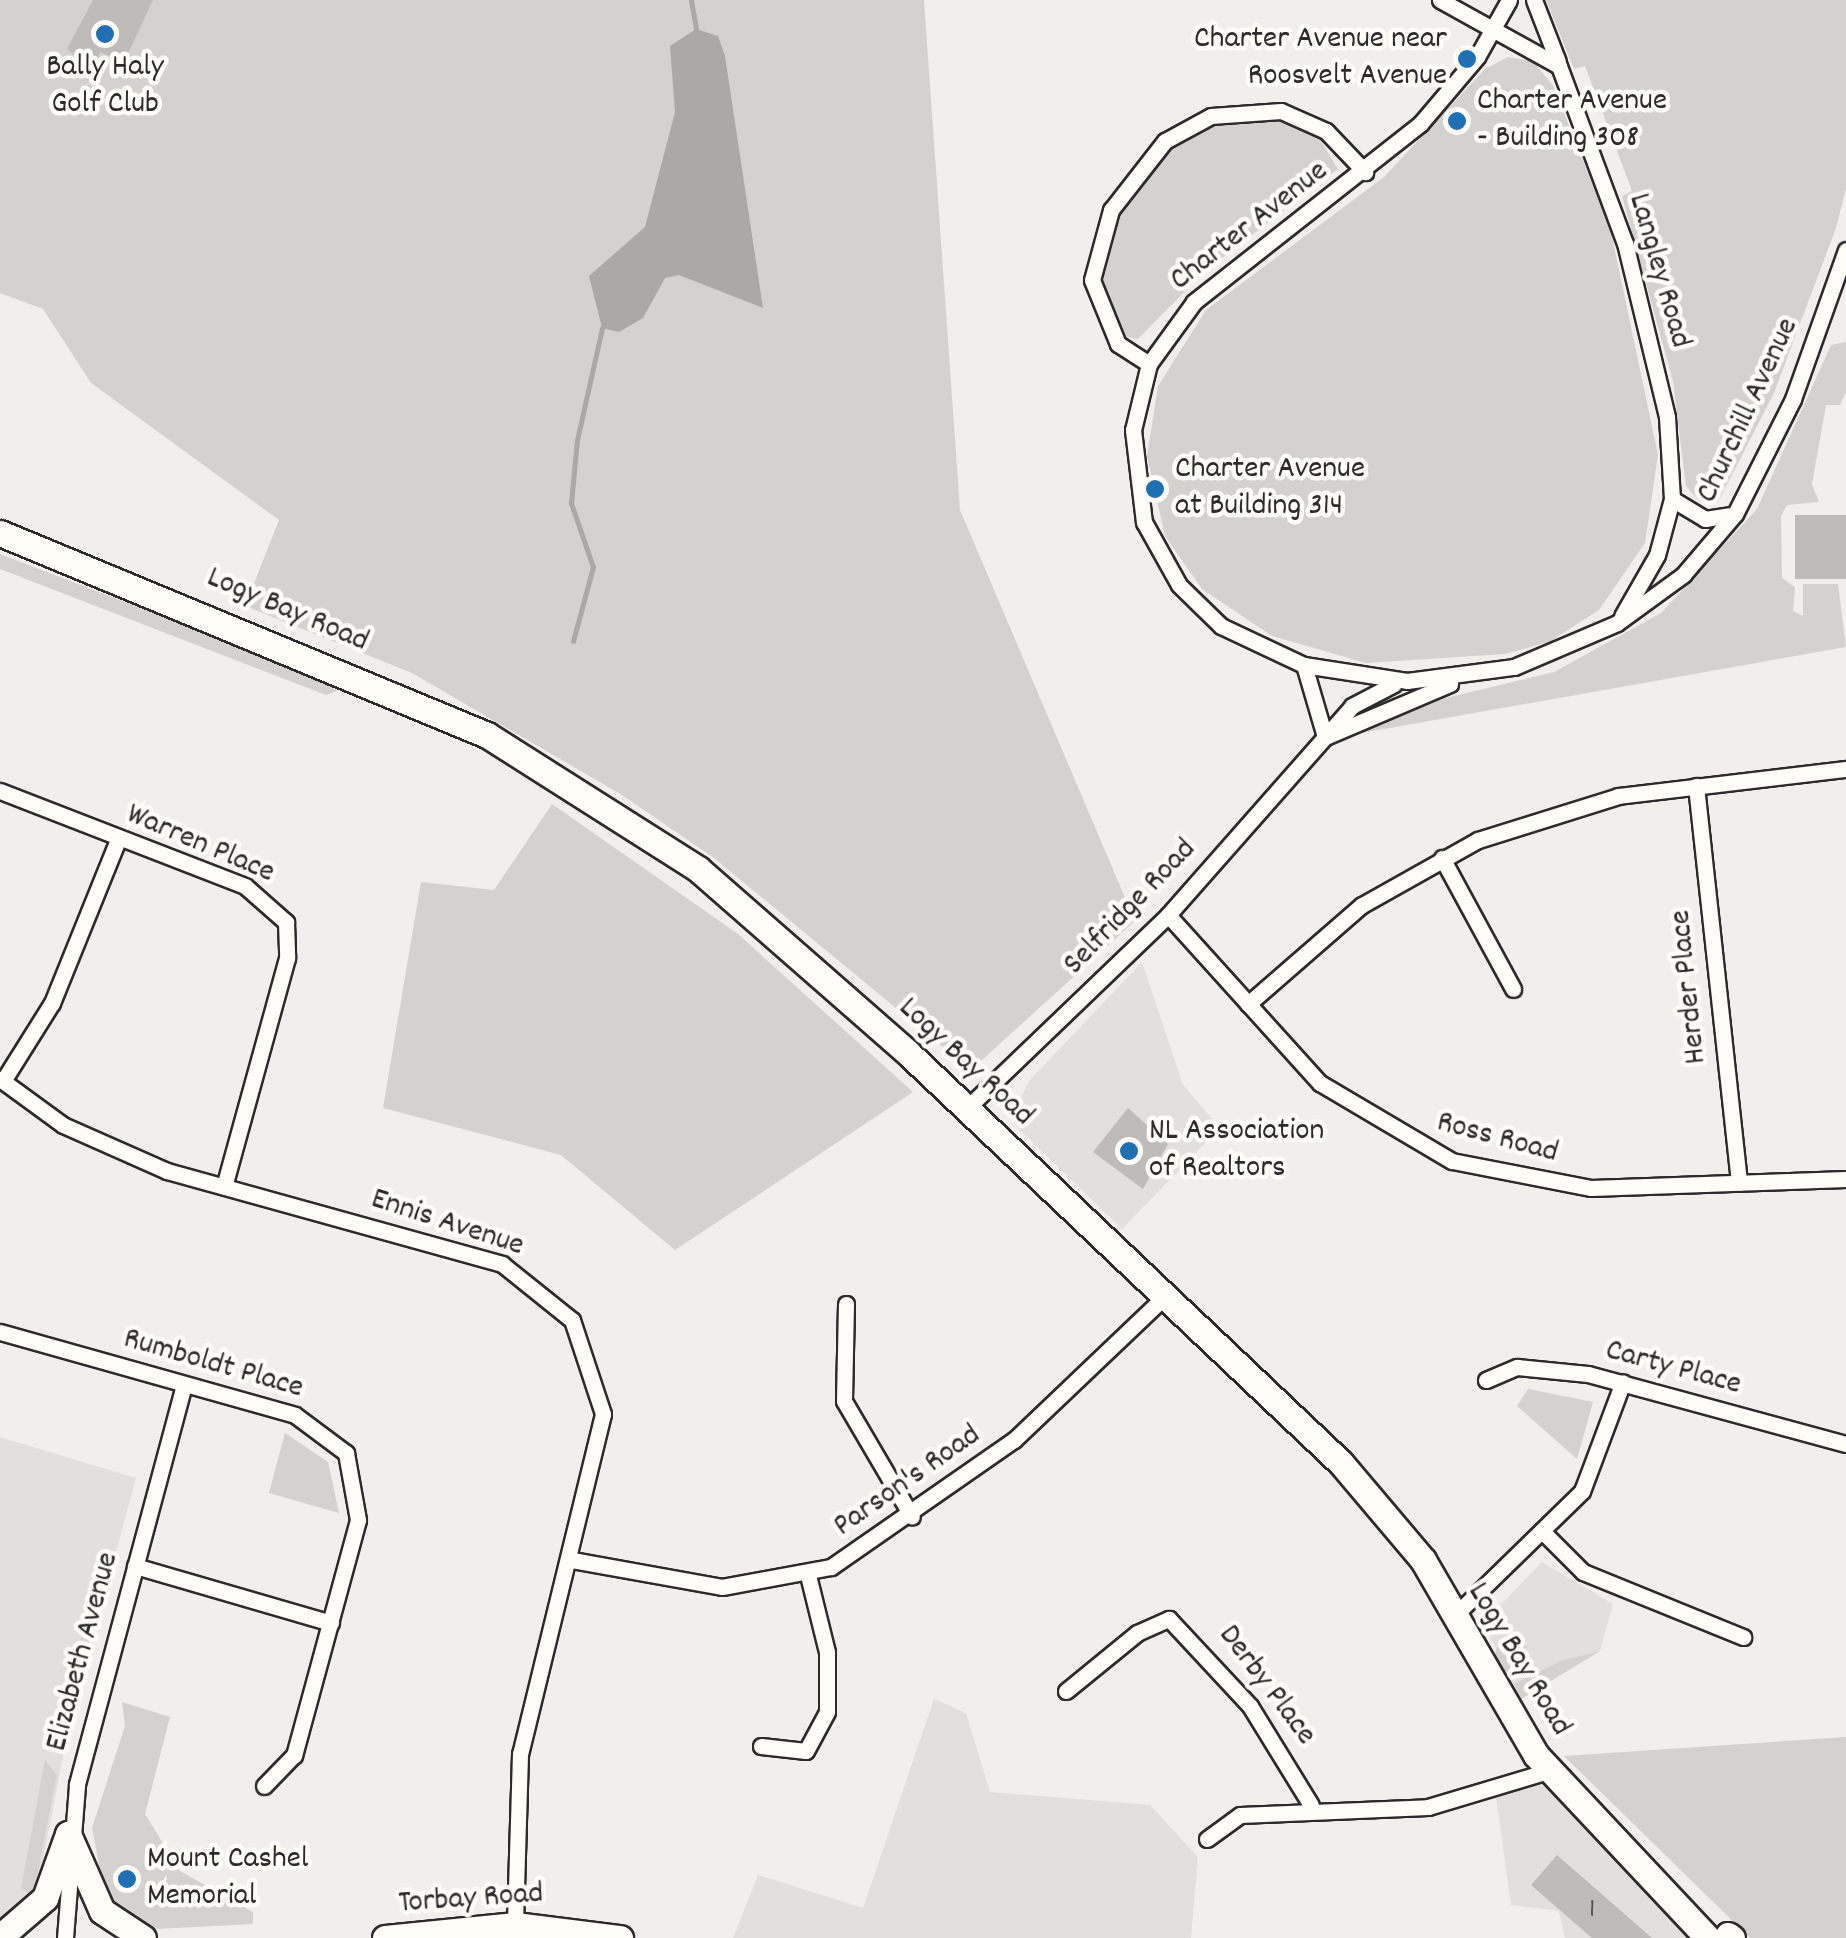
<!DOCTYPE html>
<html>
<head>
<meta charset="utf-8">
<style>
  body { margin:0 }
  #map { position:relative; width:1846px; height:1938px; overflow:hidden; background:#f0efeb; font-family:Dekko,sans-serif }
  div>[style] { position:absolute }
  .built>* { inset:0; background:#e1e0dc }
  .green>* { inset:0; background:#d3d2cf }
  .round { border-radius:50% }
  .water>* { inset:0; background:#aaa9a7 }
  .stream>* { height:5px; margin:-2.5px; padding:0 2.5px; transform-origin:2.5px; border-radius:2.5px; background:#aaa9a7 }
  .building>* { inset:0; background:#bdbcb8; transform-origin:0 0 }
  .roads { filter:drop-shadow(2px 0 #2b2b2b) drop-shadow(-2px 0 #2b2b2b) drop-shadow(0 2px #2b2b2b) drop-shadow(0 -2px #2b2b2b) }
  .street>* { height:15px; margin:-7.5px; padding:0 7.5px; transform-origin:7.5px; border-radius:7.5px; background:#fdfcf7 }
  .primary>* { height:25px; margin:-12.5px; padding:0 12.5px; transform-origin:12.5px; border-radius:12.5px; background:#fdfcf7 }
  .dots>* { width:28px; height:28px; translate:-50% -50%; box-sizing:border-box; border:5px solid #fdfcf7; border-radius:50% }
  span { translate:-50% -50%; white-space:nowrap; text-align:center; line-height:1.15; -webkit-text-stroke:9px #fdfcf7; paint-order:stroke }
  .number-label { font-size:28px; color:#504f4e }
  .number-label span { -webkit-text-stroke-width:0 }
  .poi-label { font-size:32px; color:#2b2b2b }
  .right { translate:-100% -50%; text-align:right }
  .left { translate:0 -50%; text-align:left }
  .street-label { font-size:32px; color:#2b2b2b }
</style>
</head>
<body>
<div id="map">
  <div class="built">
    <i style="clip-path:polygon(1142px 962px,1183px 1085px,1220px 1128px,1122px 1229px,1017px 1127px,1015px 1109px,1029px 1081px)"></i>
    <i style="clip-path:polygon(0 1437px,136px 1478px,69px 1726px,37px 1891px,0 1923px)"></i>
    <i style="clip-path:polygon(1542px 1562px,1613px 1604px,1600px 1651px,1521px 1699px,1483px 1623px)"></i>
    <i style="clip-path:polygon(934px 1699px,966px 1713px,990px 1792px,1150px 1805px,1198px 1857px,1191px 1938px,733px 1938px,758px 1875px,863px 1908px)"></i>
    <i style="clip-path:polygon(1548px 1771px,1700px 1911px,1730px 1938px,1565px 1938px,1559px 1911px,1511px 1905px,1495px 1790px)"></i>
  </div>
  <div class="green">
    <i style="clip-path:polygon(0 0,924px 0,960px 510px,1135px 921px,971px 1070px,714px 858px,622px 795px,412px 673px,245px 606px,279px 520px,91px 383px,43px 309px,0 293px)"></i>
    <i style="clip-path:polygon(1546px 0,1846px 0,1846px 188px,1836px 228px,1774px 393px,1718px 502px,1700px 502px,1686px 486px,1673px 381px,1622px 196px,1632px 191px,1585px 66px,1574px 69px)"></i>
    <i style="clip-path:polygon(1508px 57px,1533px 61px,1554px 87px,1611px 232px,1658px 455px,1645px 543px,1599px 610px,1549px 642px,1505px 654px,1366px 663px,1272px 636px,1202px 589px,1165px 536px,1147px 456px,1158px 386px,1206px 310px,1384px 177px,1485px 69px)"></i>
    <i style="clip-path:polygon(1272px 117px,1318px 136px,1338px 169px,1204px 272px,1138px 339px,1127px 337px,1099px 278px,1120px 210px,1153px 163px,1191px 134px,1230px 118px)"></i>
    <i style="clip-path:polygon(1846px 342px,1846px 392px,1840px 405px,1826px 405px,1812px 484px,1819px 502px,1787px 505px,1781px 516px,1782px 578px,1795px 587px,1793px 611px,1803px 616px,1803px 584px,1838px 584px,1846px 647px,1356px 734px,1446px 698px,1554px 672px,1661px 613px,1757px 509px,1831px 345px)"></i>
    <i style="clip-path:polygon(0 554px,305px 671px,337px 691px,326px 695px,0 569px)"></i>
    <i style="clip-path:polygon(552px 804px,738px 934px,913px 1092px,675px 1250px,561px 1155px,383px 1108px,421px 882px,494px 890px)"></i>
    <i style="clip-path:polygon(1528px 1389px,1593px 1402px,1577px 1459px,1517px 1406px)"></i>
    <i style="clip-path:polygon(285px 1433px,328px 1462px,339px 1513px,269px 1493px)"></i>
    <i style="clip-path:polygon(104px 1562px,81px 1686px,69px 1726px,53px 1730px)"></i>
    <i class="round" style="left:1495px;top:1639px;width:34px;height:34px"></i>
    <i style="clip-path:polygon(1600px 1651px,1521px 1699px,1514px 1684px,1561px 1661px)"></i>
    <i style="clip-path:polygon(122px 1702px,170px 1717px,145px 1814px,180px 1871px,253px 1912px,253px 1924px,155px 1929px,124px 1916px,104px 1892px,92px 1828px,125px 1726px)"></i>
    <i style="clip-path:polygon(1846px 1737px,1846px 1938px,1750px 1938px,1564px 1756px)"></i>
    <i style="clip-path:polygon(45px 1760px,57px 1775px,33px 1897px,21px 1888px)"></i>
  </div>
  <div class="water">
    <i style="clip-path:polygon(696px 29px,718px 36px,725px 56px,763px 308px,679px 275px,665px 278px,643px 318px,619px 332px,602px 328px,589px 276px,645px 227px,675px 112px,670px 46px)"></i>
  </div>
  <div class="stream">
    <i style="left:691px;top:0;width:29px;rotate:80deg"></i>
    <i style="left:573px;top:641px;width:77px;rotate:-74.9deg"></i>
    <i style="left:593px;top:567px;width:68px;rotate:-109deg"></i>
    <i style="left:571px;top:503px;width:63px;rotate:-84.6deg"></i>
    <i style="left:577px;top:440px;width:115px;rotate:-77.4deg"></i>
  </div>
  <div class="building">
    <i style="clip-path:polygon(93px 0,153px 0,124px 62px,100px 52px,93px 71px,67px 49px)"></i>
    <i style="left:1846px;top:515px;width:64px;height:51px;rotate:90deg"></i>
    <i style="clip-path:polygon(1128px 1108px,1168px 1144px,1143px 1189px,1093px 1152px)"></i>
    <i style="clip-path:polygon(1557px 1855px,1652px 1938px,1592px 1938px,1531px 1885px)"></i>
  </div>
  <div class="roads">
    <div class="street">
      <i style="left:1440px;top:0;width:136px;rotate:29deg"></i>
      <i style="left:1559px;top:66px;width:189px;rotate:69.6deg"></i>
      <i style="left:1625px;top:243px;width:179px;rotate:76.4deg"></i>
      <i style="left:1667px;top:417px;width:82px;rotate:86.5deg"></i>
      <i style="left:1672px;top:499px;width:58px;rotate:105deg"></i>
      <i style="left:1657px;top:555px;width:70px;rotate:119.8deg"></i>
      <i style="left:1509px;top:0;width:65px;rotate:119.3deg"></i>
      <i style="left:1477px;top:57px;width:88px;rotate:130.4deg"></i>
      <i style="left:1420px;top:124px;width:288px;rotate:141.8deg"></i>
      <i style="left:1194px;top:302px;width:77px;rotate:126deg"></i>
      <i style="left:1149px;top:364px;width:68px;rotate:103.6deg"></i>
      <i style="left:1133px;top:430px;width:93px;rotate:83.2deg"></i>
      <i style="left:1144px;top:522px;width:72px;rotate:60.9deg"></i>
      <i style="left:1179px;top:585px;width:59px;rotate:44.3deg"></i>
      <i style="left:1221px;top:626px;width:92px;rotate:25.2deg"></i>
      <i style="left:1304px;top:665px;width:104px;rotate:8.8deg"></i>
      <i style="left:1407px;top:681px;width:108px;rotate:-7.5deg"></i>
      <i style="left:1514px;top:667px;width:112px;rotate:-23.1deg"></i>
      <i style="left:1617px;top:623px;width:82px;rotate:-36deg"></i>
      <i style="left:1683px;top:575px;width:80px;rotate:-49.6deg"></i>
      <i style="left:1735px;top:514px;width:129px;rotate:-63.2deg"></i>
      <i style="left:1793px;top:399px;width:158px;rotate:-70.4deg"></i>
      <i style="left:1534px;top:0;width:66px;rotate:68.8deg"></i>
      <i style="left:1149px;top:364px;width:37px;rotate:-147deg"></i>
      <i style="left:1118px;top:344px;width:69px;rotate:-112.1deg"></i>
      <i style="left:1092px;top:280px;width:73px;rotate:-74.8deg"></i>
      <i style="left:1111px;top:210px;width:88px;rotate:-52deg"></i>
      <i style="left:1165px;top:141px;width:52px;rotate:-28.5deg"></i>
      <i style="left:1211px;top:116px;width:70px;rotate:-4.1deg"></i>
      <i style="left:1281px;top:111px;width:49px;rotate:24deg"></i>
      <i style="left:1326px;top:131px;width:57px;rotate:46.4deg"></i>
      <i style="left:1672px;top:499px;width:39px;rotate:31deg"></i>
      <i style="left:1705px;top:519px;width:30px;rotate:-9deg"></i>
      <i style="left:1304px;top:665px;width:75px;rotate:73.7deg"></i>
      <i style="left:1325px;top:737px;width:136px;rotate:-23deg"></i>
      <i style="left:1696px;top:786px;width:399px;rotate:83.8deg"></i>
      <i style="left:0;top:791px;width:263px;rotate:21.2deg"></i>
      <i style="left:245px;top:886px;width:55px;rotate:41.3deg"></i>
      <i style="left:286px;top:922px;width:36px;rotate:88deg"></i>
      <i style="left:287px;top:958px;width:237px;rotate:105.4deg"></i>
      <i style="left:1442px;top:858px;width:149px;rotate:61.5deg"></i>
      <i style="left:1168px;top:915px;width:227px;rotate:47.9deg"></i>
      <i style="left:1320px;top:1083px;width:153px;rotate:30.6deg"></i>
      <i style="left:1452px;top:1161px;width:142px;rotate:11deg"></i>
      <i style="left:1591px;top:1188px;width:255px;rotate:-2deg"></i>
      <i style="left:1248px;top:1004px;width:151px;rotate:-41deg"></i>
      <i style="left:1362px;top:905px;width:133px;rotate:-29.3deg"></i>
      <i style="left:1478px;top:840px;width:147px;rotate:-17.4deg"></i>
      <i style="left:1618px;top:796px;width:230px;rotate:-6.8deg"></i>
      <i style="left:0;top:1079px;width:78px;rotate:36.1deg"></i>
      <i style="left:63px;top:1125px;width:114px;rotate:23.9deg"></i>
      <i style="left:167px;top:1171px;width:348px;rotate:15.5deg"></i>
      <i style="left:502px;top:1264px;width:90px;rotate:38.7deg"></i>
      <i style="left:572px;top:1320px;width:99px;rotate:71.7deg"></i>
      <i style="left:603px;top:1414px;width:350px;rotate:103.7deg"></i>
      <i style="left:520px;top:1754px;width:171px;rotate:91.7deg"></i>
      <i style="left:3px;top:1081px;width:92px;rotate:-57.9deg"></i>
      <i style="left:52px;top:1003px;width:176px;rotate:-68deg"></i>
      <i style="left:966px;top:1109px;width:280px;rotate:-43.8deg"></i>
      <i style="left:1168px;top:915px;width:278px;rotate:-48.6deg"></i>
      <i style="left:1352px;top:706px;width:47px;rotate:-27.6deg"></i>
      <i style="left:846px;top:1304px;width:97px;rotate:91.2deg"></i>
      <i style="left:844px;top:1401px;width:134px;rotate:59.6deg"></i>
      <i style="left:0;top:1332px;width:306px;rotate:15.7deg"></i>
      <i style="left:295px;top:1415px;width:64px;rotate:36.7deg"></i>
      <i style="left:346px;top:1453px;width:68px;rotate:79.8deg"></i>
      <i style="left:358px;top:1520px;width:244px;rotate:105.2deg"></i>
      <i style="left:294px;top:1755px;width:43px;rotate:134.1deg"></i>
      <i style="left:1486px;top:1380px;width:34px;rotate:-23deg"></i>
      <i style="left:1517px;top:1367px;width:71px;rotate:5.6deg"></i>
      <i style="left:1588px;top:1374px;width:267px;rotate:15.2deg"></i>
      <i style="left:1542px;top:1531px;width:58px;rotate:45deg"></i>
      <i style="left:1583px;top:1572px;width:173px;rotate:22.1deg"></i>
      <i style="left:572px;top:1560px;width:152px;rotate:10.2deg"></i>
      <i style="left:722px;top:1587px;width:111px;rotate:-10.4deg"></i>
      <i style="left:831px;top:1567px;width:223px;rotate:-34.8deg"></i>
      <i style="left:1014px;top:1440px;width:206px;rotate:-43.6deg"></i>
      <i style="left:135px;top:1566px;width:204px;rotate:16.2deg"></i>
      <i style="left:1453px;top:1617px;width:180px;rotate:-44.3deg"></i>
      <i style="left:1582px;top:1491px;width:116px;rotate:-69.4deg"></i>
      <i style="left:1066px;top:1691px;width:92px;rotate:-39.2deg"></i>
      <i style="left:1137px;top:1633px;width:35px;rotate:-24deg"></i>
      <i style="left:1169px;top:1619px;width:119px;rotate:47deg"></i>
      <i style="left:1250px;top:1706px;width:116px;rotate:58.4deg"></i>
      <i style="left:761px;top:1746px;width:45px;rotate:6.3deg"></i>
      <i style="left:806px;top:1751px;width:44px;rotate:-61.7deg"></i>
      <i style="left:827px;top:1712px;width:60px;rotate:-90deg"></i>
      <i style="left:827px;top:1652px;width:79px;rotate:-103.9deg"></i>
      <i style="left:1207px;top:1839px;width:41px;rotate:-36deg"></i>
      <i style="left:1240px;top:1815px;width:188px;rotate:-2.4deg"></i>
      <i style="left:1428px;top:1807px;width:125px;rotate:-16.7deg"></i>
      <i style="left:65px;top:1938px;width:154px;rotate:-85.5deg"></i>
      <i style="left:77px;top:1784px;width:413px;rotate:-75deg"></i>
    </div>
    <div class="primary">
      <i style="left:0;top:533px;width:527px;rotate:22.53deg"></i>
      <i style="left:487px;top:735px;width:250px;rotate:32.4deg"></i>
      <i style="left:698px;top:869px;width:279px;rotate:41.2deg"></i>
      <i style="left:908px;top:1053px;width:596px;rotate:43.44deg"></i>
      <i style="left:1341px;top:1463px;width:127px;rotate:49.8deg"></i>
      <i style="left:1423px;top:1560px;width:225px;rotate:59.9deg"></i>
      <i style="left:1536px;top:1755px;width:251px;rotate:46.8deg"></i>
      <i style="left:1728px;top:1935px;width:5px;rotate:37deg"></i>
      <i style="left:0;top:1937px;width:60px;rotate:-40.9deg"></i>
      <i style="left:45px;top:1898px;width:68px;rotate:-70.2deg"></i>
      <i style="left:68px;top:1834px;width:84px;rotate:66.2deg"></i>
      <i style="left:102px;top:1911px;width:49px;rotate:33.4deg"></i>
      <i style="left:385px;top:1938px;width:131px;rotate:-5.7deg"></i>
      <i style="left:515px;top:1925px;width:106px;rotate:7.1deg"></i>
    </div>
  </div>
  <div class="dots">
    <i style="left:105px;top:34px;background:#1f6fb2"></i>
    <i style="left:1467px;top:59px;background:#1f6fb2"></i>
    <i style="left:1457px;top:121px;background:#1f6fb2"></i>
    <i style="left:1155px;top:489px;background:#1f6fb2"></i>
    <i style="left:1129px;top:1151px;background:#1f6fb2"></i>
    <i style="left:127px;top:1879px;background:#1f6fb2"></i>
  </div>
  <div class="number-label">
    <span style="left:1592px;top:1911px">1</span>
  </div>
  <div class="poi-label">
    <span class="right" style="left:1447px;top:59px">Charter Avenue near<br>Roosvelt Avenue</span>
    <span style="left:105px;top:87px">Bally Haly<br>Golf Club</span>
    <span class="left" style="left:1477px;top:121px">Charter Avenue<br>- Building 308</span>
    <span class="left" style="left:1175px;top:489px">Charter Avenue<br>at Building 314</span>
    <span class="left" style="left:1149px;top:1151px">NL Association<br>of Realtors</span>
    <span class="left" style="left:147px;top:1879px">Mount Cashel<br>Memorial</span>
  </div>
  <div class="street-label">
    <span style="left:1250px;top:227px;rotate:-38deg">Charter Avenue</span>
    <span style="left:1658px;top:271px;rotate:74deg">Langley Road</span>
    <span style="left:1749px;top:411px;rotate:-65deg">Churchill Avenue</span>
    <span style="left:287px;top:611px;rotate:23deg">Logy Bay Road</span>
    <span style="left:200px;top:845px;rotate:23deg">Warren Place</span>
    <span style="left:1131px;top:908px;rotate:-46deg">Selfridge Road</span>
    <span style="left:1690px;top:987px;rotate:-96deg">Herder Place</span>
    <span style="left:965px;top:1063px;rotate:43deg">Logy Bay Road</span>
    <span style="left:1497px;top:1139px;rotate:15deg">Ross Road</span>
    <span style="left:447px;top:1224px;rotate:18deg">Ennis Avenue</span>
    <span style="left:213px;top:1365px;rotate:16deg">Rumboldt Place</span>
    <span style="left:1673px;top:1369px;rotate:15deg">Carty Place</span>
    <span style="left:908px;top:1482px;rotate:-35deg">Parson's Road</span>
    <span style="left:84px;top:1652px;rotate:-75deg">Elizabeth Avenue</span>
    <span style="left:1518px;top:1660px;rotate:59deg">Logy Bay Road</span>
    <span style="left:1266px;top:1686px;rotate:53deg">Derby Place</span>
    <span style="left:471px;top:1900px;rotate:-4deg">Torbay Road</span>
  </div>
</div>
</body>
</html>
